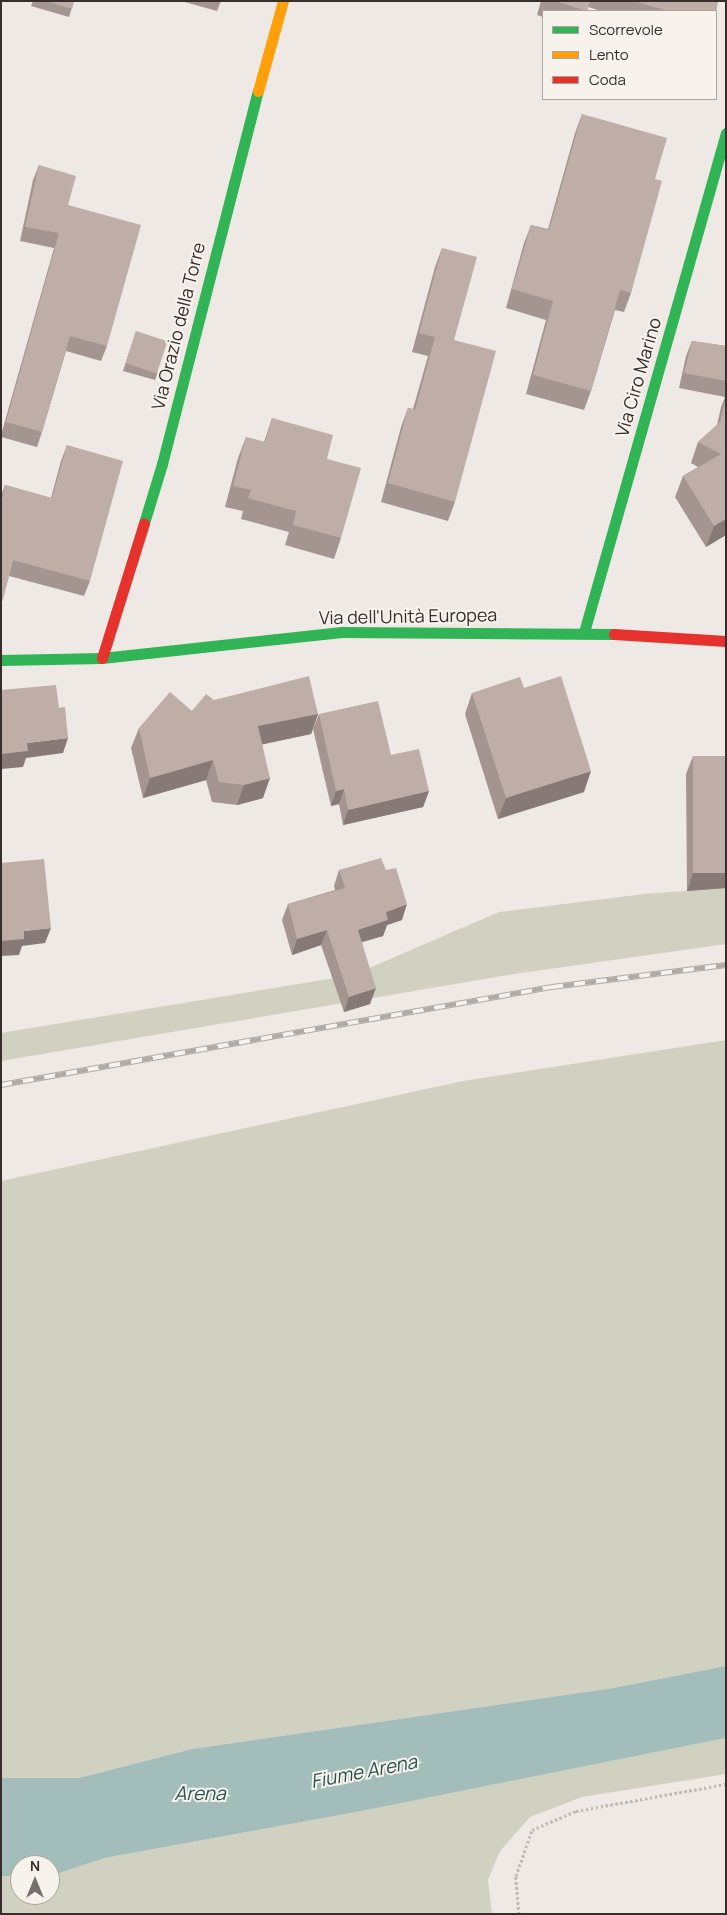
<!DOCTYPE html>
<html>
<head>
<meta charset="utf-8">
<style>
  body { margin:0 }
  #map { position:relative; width:727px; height:1915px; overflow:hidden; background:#eee9e4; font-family:Manrope,sans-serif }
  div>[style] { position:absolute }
  .green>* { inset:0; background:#d0d1c0 }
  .water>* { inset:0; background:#a3bdbb }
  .path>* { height:3px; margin-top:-1.5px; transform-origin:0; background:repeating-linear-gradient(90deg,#bfb9b6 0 2.5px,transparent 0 5px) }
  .fast>* { height:11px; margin:-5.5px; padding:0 5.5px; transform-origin:5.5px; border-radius:5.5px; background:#30b455 }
  .slow>* { height:11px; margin:-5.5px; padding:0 5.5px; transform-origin:5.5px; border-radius:5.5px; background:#ff9f0a }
  .jam>* { height:11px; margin:-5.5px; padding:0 5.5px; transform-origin:5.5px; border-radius:5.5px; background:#e5322d }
  .rail>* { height:5.5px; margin-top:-2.75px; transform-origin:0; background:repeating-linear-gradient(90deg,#f8f2ed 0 11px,#afaaa8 0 22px); box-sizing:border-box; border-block:1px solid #afaaa8 }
  .wall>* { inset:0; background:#a49590 }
  .shaded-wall>* { inset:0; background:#867976 }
  .building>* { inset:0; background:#bfada8; transform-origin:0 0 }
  span { translate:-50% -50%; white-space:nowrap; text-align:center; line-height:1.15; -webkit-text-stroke:4px #f8f2ed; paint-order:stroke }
  .street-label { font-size:18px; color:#372e2b }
  .water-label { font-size:19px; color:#255453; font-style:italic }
  .frame { position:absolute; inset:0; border:2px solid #372e2b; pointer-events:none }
  .legend { position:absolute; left:542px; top:10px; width:175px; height:90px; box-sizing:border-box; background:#f8f2ed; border:1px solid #aba49f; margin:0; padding:6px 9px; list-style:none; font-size:15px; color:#372e2b }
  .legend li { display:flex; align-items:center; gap:10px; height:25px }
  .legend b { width:25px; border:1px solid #aba49f }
  .north { position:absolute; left:10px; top:1855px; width:50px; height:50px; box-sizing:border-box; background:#f8f2ed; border:1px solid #aba49f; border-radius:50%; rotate:0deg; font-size:14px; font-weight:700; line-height:20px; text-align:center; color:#372e2b }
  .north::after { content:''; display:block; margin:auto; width:18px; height:22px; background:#776f6c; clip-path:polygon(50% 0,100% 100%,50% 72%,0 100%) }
</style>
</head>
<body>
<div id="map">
  <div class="green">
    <i style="clip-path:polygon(726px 888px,726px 944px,514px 974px,1px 1061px,1px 1033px,353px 975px,499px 912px,644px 894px)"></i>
    <i style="clip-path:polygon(726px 1040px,726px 1666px,613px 1688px,192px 1749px,79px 1778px,1px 1778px,1px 1181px,463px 1081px)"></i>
    <i style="clip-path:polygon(726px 1738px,726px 1774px,582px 1797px,530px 1817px,500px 1851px,488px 1880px,492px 1914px,1px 1914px,1px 1876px,20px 1876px,20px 1895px,50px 1895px,50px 1876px,105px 1858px,367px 1810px)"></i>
  </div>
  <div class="water">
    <i style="clip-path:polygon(726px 1666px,726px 1738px,367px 1810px,105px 1858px,50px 1876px,50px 1865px,20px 1865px,20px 1876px,1px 1876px,1px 1778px,79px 1778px,192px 1749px,613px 1688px)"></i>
  </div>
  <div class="path">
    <i style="left:519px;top:1914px;width:38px;rotate:-95deg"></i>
    <i style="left:516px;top:1876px;width:49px;rotate:-70.8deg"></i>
    <i style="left:532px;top:1830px;width:48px;rotate:-23.4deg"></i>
    <i style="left:576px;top:1811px;width:152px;rotate:-10.2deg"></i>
  </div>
  <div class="fast">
    <i style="left:144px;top:523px;width:62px;rotate:-73deg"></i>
    <i style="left:162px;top:464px;width:385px;rotate:-75.6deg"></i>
    <i style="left:584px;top:632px;width:519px;rotate:-74.12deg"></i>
    <i style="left:1px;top:660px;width:101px;rotate:-1.1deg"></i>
    <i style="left:102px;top:658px;width:241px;rotate:-6.2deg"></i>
    <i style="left:342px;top:632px;width:272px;rotate:0.4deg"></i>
  </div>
  <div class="slow">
    <i style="left:258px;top:91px;width:93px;rotate:-74.5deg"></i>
  </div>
  <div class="jam">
    <i style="left:614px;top:634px;width:112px;rotate:3.6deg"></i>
    <i style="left:102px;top:658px;width:141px;rotate:-72.7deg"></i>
  </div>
  <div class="rail">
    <i style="left:1px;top:1085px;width:560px;rotate:-10.09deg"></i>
    <i style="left:552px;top:987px;width:175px;rotate:-7.2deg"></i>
  </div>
  <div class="wall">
    <i style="clip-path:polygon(33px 1px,74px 1px,69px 17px,31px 6px)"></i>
    <i style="clip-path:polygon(181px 1px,221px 1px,217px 11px)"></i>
    <i style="clip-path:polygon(541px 1px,718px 1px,716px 11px,601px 11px,588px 7px,587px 11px,543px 11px,543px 17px,537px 15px)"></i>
    <i style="clip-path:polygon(582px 114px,655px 179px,631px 293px,624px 312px,615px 310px,591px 391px,584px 410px,526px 394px,546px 320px,506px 308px,524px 243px,531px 225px,548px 229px,575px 133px)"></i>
    <i style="clip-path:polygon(39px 165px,68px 205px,107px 346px,101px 361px,66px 351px,42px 432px,37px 447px,1px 437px,1px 435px,54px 248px,20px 241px,33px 180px)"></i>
    <i style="clip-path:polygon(442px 248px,454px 340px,455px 502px,448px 521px,381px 502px,401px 427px,408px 408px,413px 409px,428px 356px,412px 352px,435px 267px)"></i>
    <i style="clip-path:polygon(136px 331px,158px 372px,155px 380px,123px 371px)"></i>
    <i style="clip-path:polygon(692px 341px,726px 346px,726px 535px,706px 547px,675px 497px,683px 476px,698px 467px,691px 463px,698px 442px,717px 425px,721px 407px,725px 397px,679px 388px,686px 356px)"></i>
    <i style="clip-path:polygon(272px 418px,327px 459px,341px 538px,334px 559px,285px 545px,289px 532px,241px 519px,243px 511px,225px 507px,238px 458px,246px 437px,264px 442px)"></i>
    <i style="clip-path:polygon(67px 445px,90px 581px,84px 596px,9px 576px,1px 605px,1px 496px,5px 485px,51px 498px,61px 461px)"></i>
    <i style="clip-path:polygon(524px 688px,584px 792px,498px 819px,465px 714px,472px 693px)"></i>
    <i style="clip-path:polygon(214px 700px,318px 714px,311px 734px,262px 744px,263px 798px,237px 805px,212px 802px,206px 780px,143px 798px,131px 748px,139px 728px,192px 711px)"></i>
    <i style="clip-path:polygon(319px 714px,391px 755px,429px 791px,423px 807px,343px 825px,339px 804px,331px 806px,313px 729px)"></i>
    <i style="clip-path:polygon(726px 751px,726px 888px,687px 891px,686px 774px,693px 756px,725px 756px)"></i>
    <i style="clip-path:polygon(339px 870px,402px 920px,387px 925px,383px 936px,362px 942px,370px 1004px,344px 1012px,321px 945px,292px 955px,282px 920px,288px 904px,335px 890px,334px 886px)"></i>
  </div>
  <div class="shaded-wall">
    <i style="clip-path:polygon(726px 519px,726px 535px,706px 547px,714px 526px)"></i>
    <i style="clip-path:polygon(318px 714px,311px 734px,251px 747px,258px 726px)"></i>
    <i style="clip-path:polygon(68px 738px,63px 753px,26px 758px,23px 767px,1px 769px,1px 754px,27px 743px)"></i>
    <i style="clip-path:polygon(213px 760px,206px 780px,143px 798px,150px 778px)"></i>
    <i style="clip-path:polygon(591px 771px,584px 792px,498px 819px,506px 798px)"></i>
    <i style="clip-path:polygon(270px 778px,263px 798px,237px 805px,244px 785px)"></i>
    <i style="clip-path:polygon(344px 789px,339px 804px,331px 806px,336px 791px)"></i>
    <i style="clip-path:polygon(429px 791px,423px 807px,343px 825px,348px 810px)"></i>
    <i style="clip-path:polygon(726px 870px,726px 888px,687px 891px,693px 873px)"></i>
    <i style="clip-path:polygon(407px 904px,402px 920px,387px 925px,383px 936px,352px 945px,358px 930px,386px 912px)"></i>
    <i style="clip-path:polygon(51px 928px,45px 943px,22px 946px,19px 955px,1px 956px,1px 941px,24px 931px)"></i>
    <i style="clip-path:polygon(327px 930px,321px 945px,292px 955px,297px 939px)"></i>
    <i style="clip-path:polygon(376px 988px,370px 1004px,344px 1012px,349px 997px)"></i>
  </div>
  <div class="building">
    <i style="clip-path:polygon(46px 1px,74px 1px,72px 9px)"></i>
    <i style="clip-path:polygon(555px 1px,590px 1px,587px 11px)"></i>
    <i style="clip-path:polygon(634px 1px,718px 1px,716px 11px,668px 11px)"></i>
    <i style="clip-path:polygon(582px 114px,667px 138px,655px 179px,662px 181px,631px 293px,620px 290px,591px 391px,533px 375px,553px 301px,512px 289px,531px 225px,549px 230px)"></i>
    <i style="clip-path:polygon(39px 165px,76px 176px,68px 205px,141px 225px,107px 346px,70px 336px,42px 432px,6px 422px,59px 233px,25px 227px)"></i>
    <i style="clip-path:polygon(442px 248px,477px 257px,454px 340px,496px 351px,455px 502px,388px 483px,408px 408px,415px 410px,435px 337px,419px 333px)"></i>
    <i style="left:136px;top:331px;width:33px;height:34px;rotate:18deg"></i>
    <i style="clip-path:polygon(692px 341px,726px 346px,726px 381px,684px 373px)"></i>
    <i style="clip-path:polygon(726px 398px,726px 519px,714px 526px,683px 476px,721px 454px,698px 442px,720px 422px)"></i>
    <i style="clip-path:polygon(272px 418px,333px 435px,327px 459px,361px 468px,341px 538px,293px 525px,296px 511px,248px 498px,251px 490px,233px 486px,246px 437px,265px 442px)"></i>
    <i style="clip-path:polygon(67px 445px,123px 461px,90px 581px,13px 560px,3px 599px,1px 598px,1px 504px,5px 485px,52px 498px)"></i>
    <i style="clip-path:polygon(309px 676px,318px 714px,258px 726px,270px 778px,244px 785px,219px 782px,213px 760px,150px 778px,139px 728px,170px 692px,192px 711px,206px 694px,214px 700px)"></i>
    <i style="clip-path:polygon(561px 676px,591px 771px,506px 798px,472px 693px,520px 677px,524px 688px)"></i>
    <i style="clip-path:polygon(56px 685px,59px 708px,65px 707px,68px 738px,27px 743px,28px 751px,1px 754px,1px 690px)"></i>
    <i style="clip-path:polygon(378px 701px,391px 755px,419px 749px,429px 791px,348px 810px,344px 789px,336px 791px,319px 714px)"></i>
    <i style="left:693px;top:756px;width:33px;height:117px"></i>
    <i style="clip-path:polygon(381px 858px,386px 870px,396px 868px,407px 904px,386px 912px,388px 920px,358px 930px,376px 988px,349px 997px,327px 930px,297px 939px,288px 904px,345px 888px,339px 870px)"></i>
    <i style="clip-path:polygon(44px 859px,51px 928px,24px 931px,24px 939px,1px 941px,1px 863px)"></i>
  </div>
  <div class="street-label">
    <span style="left:178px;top:326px;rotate:-76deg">Via Orazio della Torre</span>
    <span style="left:638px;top:377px;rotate:-74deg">Via Ciro Marino</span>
    <span style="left:408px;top:616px;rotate:-1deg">Via dell'Unità Europea</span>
  </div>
  <div class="water-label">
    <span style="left:364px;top:1772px;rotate:-11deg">Fiume Arena</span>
    <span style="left:200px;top:1794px">Arena</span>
  </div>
  <div class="frame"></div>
  <ul class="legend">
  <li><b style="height:6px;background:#30b455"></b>Scorrevole</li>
  <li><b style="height:6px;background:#ff9f0a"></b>Lento</li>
  <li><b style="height:6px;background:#e5322d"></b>Coda</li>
  </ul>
  <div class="north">N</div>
</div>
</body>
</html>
